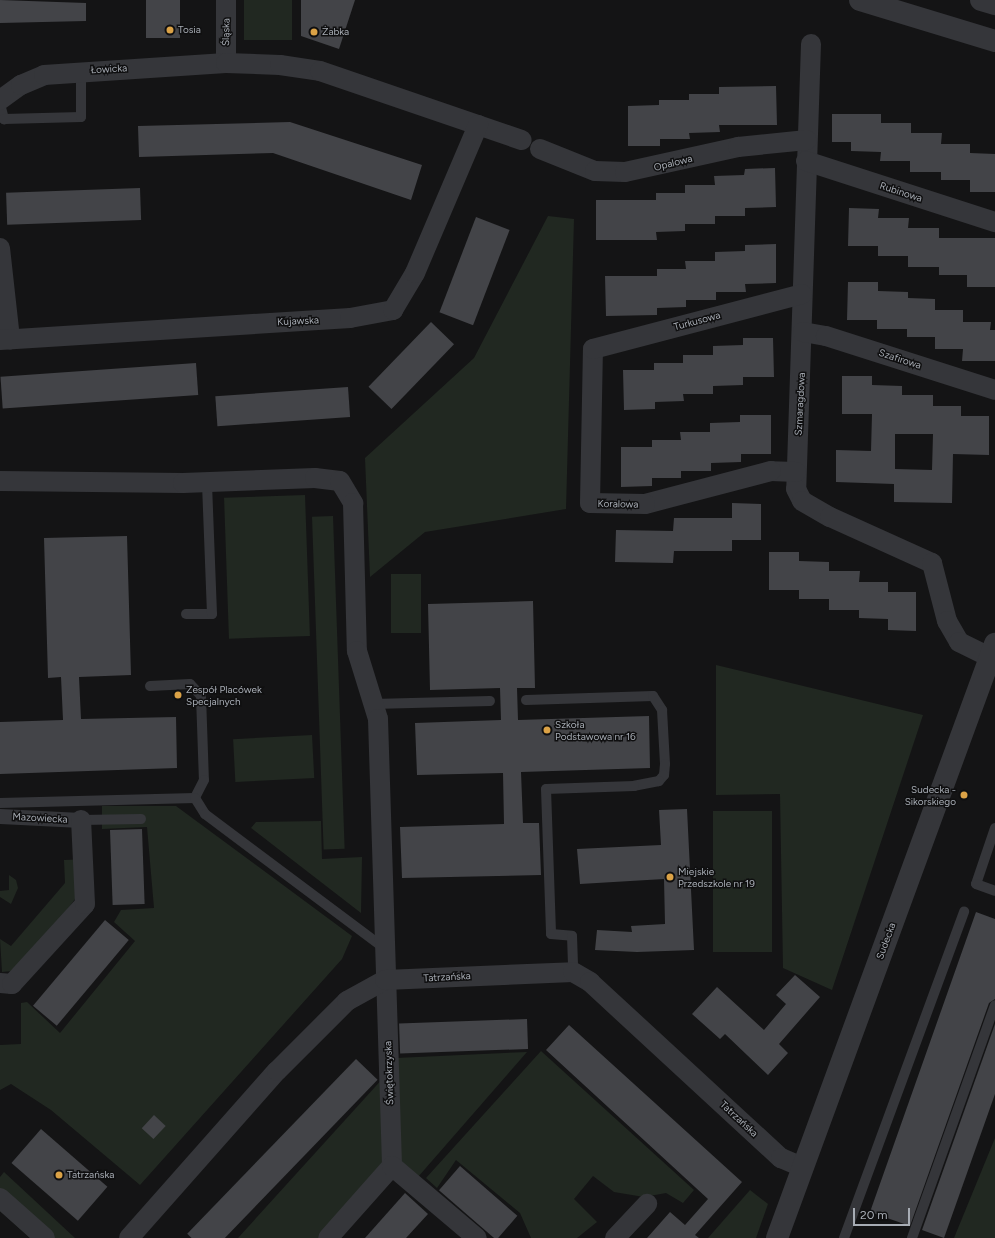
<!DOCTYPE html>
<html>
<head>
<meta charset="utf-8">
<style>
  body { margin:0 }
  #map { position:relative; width:995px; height:1238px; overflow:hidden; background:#141415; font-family:Figtree,sans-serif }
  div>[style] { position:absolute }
  .green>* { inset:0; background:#212821; transform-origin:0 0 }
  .building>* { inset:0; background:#434448; transform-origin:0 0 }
  .service>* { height:10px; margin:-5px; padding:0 5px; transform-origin:5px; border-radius:5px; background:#35363a }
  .pedestrian>* { height:15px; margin:-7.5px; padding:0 7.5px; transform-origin:7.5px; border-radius:7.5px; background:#35363a }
  .minor>* { height:20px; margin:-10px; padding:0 10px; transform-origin:10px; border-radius:10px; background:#35363a }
  .tertiary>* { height:22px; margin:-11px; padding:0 11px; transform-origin:11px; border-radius:11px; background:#35363a }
  .dots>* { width:11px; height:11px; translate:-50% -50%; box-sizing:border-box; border:2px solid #0f0f10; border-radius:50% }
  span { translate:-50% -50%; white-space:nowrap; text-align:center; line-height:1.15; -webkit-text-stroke:3px #0f0f10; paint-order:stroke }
  .poi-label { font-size:10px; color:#a7acb4 }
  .left { translate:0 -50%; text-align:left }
  .right { translate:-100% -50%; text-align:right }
  .street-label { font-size:10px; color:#a7acb4 }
  .scale { position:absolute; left:853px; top:1208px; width:57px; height:18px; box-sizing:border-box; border:2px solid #a7acb4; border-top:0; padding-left:5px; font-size:12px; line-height:14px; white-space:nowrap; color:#a7acb4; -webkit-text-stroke:3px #0f0f10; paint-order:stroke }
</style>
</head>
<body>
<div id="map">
  <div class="green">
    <i style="left:244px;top:0;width:48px;height:40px"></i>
    <i style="clip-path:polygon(548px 216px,574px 219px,566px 509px,425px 532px,370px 577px,365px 458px,474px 358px)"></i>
    <i style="left:305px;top:495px;width:141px;height:81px;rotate:88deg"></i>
    <i style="left:333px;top:516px;width:333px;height:21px;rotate:88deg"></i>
    <i style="left:391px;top:574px;width:30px;height:59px"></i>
    <i style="clip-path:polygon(716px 665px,923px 715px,832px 990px,783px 968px,780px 794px,716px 795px)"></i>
    <i style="left:312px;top:735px;width:43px;height:79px;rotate:87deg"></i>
    <i style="clip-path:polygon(102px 806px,176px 806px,352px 936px,342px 959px,140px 1185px,51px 1110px,11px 1084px,0 1090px,0 1045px,21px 1044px,21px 1003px,27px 1002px,60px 1033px,135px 941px,114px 922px,121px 910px,154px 908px,147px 827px,102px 829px)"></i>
    <i style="left:713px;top:811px;width:59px;height:141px"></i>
    <i style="clip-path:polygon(321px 821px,322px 859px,362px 857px,361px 913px,251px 828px,256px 822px)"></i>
    <i style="clip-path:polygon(90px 859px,89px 880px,23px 970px,2px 972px,0 939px,11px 946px,65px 883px,64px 860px)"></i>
    <i style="clip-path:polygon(9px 875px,16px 880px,18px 888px,11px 904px,0 897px,0 891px,9px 890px)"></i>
    <i style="clip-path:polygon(541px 1051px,694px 1190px,683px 1203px,666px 1193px,644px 1197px,614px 1192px,593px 1176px,574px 1199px,597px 1222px,577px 1238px,531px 1238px,520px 1213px,456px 1160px,437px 1188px,426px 1178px)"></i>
    <i style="clip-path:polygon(527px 1052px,418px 1177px,401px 1162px,396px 1058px)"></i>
    <i style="clip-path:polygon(385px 1076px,387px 1166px,322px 1238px,238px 1238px)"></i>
    <i style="clip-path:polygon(995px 1138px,995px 1238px,954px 1238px)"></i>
    <i style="clip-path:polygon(4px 1172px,75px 1238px,30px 1238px,0 1211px,0 1177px)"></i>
    <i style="clip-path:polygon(750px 1190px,768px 1204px,756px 1238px,708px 1238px)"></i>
  </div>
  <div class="building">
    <i style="clip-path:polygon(0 0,86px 3px,86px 21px,0 23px)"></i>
    <i style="left:146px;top:0;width:34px;height:38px"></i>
    <i style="clip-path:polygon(301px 0,355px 0,339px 49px,301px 36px)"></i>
    <i style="clip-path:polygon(776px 86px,777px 125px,719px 125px,720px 132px,689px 133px,690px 139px,660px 139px,660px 146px,628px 146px,628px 106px,659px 105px,659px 100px,689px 100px,689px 94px,719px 94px,719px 87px)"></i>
    <i style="clip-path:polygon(832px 114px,881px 114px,881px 123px,911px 123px,911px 133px,942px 133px,941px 144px,970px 144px,970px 153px,995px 154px,995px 192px,970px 192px,970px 180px,941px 180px,941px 172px,910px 172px,910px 161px,880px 161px,881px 152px,851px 151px,851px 142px,832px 142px)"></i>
    <i style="clip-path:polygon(290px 122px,422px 165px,411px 200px,273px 153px,139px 157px,138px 126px)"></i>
    <i style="clip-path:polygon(775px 168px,776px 207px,745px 208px,745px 216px,715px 216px,715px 224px,685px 224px,685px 231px,656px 232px,657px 240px,596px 240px,596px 200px,656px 200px,656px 193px,685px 193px,685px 185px,715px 185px,714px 176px,744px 175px,745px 169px)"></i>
    <i style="left:140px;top:188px;width:32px;height:134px;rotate:88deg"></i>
    <i style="clip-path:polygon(849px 208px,879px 209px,878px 218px,909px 218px,908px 228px,939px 228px,939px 238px,995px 238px,995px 287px,967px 287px,967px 275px,939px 275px,939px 267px,908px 267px,908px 256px,878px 256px,878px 246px,848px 246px)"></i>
    <i style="left:476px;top:217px;width:36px;height:102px;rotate:21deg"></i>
    <i style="clip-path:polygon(776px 244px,776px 283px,745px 284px,746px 292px,716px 292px,716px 300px,686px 300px,686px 307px,657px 308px,657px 315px,606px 316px,605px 276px,657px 276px,657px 269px,686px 269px,685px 261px,715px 261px,715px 252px,745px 251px,745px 245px)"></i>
    <i style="clip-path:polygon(848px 282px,878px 282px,878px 291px,908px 292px,908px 298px,935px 299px,935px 310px,963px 310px,963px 322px,991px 322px,990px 330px,995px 330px,995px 361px,962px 361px,963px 349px,935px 349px,935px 337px,907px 337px,907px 329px,877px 329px,877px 320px,847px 320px)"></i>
    <i style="left:431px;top:322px;width:32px;height:90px;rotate:44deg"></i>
    <i style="clip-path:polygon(743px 338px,773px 338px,774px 377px,743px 377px,743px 385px,713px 386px,713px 394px,683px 394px,684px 401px,655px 402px,655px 409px,624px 410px,623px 370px,654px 370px,654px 363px,683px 363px,683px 355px,713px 355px,713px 346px,743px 345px)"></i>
    <i style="left:196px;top:363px;width:32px;height:196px;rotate:86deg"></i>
    <i style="clip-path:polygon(evenodd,842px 376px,872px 376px,872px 385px,902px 386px,902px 395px,933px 395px,933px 406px,961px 406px,961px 416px,989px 416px,989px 455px,953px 454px,952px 503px,894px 502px,894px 484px,836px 482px,836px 450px,871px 451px,872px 414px,842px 414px,842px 376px,895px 434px,933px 434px,932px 470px,895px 469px,895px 434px)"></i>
    <i style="left:348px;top:387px;width:30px;height:133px;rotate:86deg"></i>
    <i style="clip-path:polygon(740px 415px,771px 415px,771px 454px,741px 454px,741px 462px,711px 463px,711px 471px,681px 471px,681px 478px,652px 478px,652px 486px,621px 487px,621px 447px,652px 447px,652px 440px,681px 440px,680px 432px,710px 432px,710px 423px,740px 422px)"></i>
    <i style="clip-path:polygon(732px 503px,761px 504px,761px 540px,732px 540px,732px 551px,674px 551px,673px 563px,615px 562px,616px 530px,673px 531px,674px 518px,732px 518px)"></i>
    <i style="clip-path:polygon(127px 536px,131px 675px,79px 677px,81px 719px,176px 717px,177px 768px,0 774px,0 722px,63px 720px,61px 677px,48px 678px,44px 538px)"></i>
    <i style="clip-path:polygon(769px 552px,799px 552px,799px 561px,829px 562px,829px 571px,860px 571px,859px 582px,888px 582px,888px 592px,916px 592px,916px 631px,888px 630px,888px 619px,859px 618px,859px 610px,829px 610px,829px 599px,799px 599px,799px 590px,769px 590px)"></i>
    <i style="clip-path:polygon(533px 601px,535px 688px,517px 688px,518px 720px,649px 716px,650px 768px,521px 772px,523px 823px,539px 823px,541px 875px,402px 878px,400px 827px,504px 824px,503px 773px,417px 775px,415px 723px,501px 720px,500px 688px,430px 690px,428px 604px)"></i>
    <i style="clip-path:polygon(687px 809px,694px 950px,637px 952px,595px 950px,597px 930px,632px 932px,631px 926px,665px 924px,664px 879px,580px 884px,577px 849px,661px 845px,659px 810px)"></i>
    <i style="left:142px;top:829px;width:75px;height:32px;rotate:88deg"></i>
    <i style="clip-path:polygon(976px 912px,995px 919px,995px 999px,989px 1003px,910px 1226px,870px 1212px)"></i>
    <i style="left:105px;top:920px;width:31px;height:112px;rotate:40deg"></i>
    <i style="clip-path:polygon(795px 975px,820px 997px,779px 1044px,788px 1053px,768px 1075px,725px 1034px,720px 1039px,692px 1014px,717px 987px,764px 1030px,786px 1004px,776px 995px)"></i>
    <i style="left:527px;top:1019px;width:30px;height:128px;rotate:88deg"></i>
    <i style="clip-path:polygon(995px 1024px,995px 1094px,944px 1238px,922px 1230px)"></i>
    <i style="clip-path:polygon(569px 1025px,742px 1182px,695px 1235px,699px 1238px,647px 1238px,670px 1212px,685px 1225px,708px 1199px,546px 1050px)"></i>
    <i style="left:356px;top:1059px;width:30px;height:243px;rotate:44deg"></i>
    <i style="left:154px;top:1115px;width:16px;height:18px;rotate:43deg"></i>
    <i style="left:41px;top:1129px;width:88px;height:45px;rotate:41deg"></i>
    <i style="left:460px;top:1166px;width:76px;height:32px;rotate:41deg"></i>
    <i style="clip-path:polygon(405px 1193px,428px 1214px,406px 1238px,365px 1238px)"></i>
  </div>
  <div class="service">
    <i style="left:0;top:104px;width:16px;rotate:75deg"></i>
    <i style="left:4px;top:119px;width:77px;rotate:-1.5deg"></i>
    <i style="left:81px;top:117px;width:46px;rotate:-90deg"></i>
    <i style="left:186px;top:614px;width:26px"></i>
    <i style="left:212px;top:614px;width:132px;rotate:-92.2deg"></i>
    <i style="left:150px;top:686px;width:40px;rotate:-2.9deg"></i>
    <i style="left:190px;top:684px;width:16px;rotate:47deg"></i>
    <i style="left:201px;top:696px;width:84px;rotate:88deg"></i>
    <i style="left:204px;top:780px;width:20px;rotate:117deg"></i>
    <i style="left:526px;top:700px;width:127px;rotate:-1.8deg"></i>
    <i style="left:653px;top:696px;width:17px;rotate:57deg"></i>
    <i style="left:662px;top:710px;width:54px;rotate:86.8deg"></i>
    <i style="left:665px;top:764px;width:11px;rotate:95deg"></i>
    <i style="left:664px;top:775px;width:8px;rotate:130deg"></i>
    <i style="left:659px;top:781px;width:25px;rotate:169deg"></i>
    <i style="left:634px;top:786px;width:88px;rotate:178deg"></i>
    <i style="left:546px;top:789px;width:145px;rotate:88deg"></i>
    <i style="left:551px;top:934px;width:21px;rotate:5deg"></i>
    <i style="left:572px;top:936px;width:36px;rotate:88deg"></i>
    <i style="left:373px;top:704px;width:117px;rotate:-1.5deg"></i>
    <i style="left:0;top:803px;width:195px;rotate:-1.5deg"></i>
    <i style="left:195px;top:798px;width:19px;rotate:58deg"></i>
    <i style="left:205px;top:814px;width:224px;rotate:36.8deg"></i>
    <i style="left:81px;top:820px;width:60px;rotate:-1deg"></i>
    <i style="left:995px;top:828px;width:59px;rotate:108.7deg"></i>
    <i style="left:976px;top:884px;width:20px;rotate:20deg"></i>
    <i style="left:844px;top:1238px;width:348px;rotate:-69.8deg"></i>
    <i style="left:912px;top:1238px;width:247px;rotate:-70.4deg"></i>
  </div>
  <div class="pedestrian">
    <i style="left:0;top:816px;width:81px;rotate:2.8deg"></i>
  </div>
  <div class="minor">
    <i style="left:811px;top:44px;width:445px;rotate:91.9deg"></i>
    <i style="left:796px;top:489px;width:13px;rotate:63deg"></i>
    <i style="left:802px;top:501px;width:32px;rotate:30deg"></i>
    <i style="left:830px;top:517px;width:112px;rotate:24.3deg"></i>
    <i style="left:932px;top:563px;width:60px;rotate:75.5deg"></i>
    <i style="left:947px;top:621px;width:24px;rotate:60deg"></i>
    <i style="left:959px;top:642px;width:34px;rotate:26deg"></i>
    <i style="left:226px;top:63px;width:63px;rotate:-90deg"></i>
    <i style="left:0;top:100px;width:26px;rotate:-36deg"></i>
    <i style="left:21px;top:85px;width:25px;rotate:-23deg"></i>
    <i style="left:44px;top:75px;width:182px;rotate:-3.8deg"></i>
    <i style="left:226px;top:63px;width:54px;rotate:2.1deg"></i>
    <i style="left:280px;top:65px;width:40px;rotate:8.5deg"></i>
    <i style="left:320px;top:71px;width:213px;rotate:18.9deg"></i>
    <i style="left:540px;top:149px;width:59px;rotate:21.8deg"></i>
    <i style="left:595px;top:171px;width:30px;rotate:2deg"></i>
    <i style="left:625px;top:172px;width:116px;rotate:-12.5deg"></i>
    <i style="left:738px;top:147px;width:69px;rotate:-5.8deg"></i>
    <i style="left:806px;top:161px;width:199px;rotate:17.9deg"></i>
    <i style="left:0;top:248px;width:92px;rotate:83.7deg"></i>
    <i style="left:803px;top:332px;width:23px;rotate:10deg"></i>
    <i style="left:826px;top:336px;width:177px;rotate:17.7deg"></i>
    <i style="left:0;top:340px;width:351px;rotate:-3.6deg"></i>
    <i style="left:350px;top:318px;width:44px;rotate:-10.5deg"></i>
    <i style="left:393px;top:310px;width:43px;rotate:-59.3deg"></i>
    <i style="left:415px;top:273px;width:161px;rotate:-66.9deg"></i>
    <i style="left:796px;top:472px;width:25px;rotate:-178deg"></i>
    <i style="left:771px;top:471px;width:130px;rotate:165.3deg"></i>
    <i style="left:645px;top:504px;width:55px;rotate:-179deg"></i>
    <i style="left:590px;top:503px;width:154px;rotate:-88.9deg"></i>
    <i style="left:593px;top:349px;width:216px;rotate:-14.7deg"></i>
    <i style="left:0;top:481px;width:183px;rotate:0.6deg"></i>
    <i style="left:183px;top:483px;width:132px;rotate:-2.2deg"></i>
    <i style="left:315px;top:478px;width:25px;rotate:7deg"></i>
    <i style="left:340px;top:481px;width:26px;rotate:59deg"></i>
    <i style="left:353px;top:503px;width:148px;rotate:88.5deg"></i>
    <i style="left:357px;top:651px;width:71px;rotate:72.8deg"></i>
    <i style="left:378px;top:719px;width:447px;rotate:88.2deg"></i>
    <i style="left:392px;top:1166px;width:96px;rotate:131.6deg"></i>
    <i style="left:0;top:983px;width:12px;rotate:5deg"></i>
    <i style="left:12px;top:984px;width:108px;rotate:-47.6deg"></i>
    <i style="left:85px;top:904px;width:84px;rotate:-92.7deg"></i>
    <i style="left:392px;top:1166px;width:111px;rotate:40.3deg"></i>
    <i style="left:0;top:1198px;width:60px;rotate:41.6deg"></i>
    <i style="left:129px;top:1238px;width:223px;rotate:-48.5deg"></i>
    <i style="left:277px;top:1071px;width:99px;rotate:-45deg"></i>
    <i style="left:347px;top:1001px;width:43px;rotate:-28.9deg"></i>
    <i style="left:385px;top:980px;width:188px;rotate:-2.4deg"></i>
    <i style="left:573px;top:972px;width:20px;rotate:30deg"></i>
    <i style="left:590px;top:982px;width:260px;rotate:42.7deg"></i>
    <i style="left:781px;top:1158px;width:23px;rotate:23deg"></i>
    <i style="left:615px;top:1238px;width:47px;rotate:-46.7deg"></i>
  </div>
  <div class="tertiary">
    <i style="left:860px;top:0;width:141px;rotate:16.9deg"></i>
    <i style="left:981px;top:0;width:15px;rotate:16deg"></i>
    <i style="left:777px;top:1238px;width:633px;rotate:-69.85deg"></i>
  </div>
  <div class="dots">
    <i style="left:170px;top:30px;background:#dba246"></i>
    <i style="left:314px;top:32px;background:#dba246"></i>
    <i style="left:178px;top:695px;background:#dba246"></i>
    <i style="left:547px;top:730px;background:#dba246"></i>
    <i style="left:964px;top:795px;background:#dba246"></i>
    <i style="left:670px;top:877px;background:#dba246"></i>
    <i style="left:59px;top:1175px;background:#dba246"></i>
  </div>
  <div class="poi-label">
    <span class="left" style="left:178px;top:30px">Tosia</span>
    <span class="left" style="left:322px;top:32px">Żabka</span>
    <span class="left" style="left:186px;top:695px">Zespół Placówek<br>Specjalnych</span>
    <span class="left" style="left:555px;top:730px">Szkoła<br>Podstawowa nr 16</span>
    <span class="right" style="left:956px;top:795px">Sudecka -<br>Sikorskiego</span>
    <span class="left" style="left:678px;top:877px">Miejskie<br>Przedszkole nr 19</span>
    <span class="left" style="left:67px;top:1175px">Tatrzańska</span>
  </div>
  <div class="street-label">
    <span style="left:226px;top:32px;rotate:-89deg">Śląska</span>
    <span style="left:109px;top:69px;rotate:-3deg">Łowicka</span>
    <span style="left:673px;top:163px;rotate:-14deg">Opalowa</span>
    <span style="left:901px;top:192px;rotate:18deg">Rubinowa</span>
    <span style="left:298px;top:321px;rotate:-3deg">Kujawska</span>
    <span style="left:697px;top:321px;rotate:-15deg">Turkusowa</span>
    <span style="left:900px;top:359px;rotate:18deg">Szafirowa</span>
    <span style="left:800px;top:404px;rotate:-87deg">Szmaragdowa</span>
    <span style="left:618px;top:504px;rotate:1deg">Koralowa</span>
    <span style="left:40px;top:818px;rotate:3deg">Mazowiecka</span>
    <span style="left:886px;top:941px;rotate:-70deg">Sudecka</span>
    <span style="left:447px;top:977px;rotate:-3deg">Tatrzańska</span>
    <span style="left:389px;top:1073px;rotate:-92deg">Świętokrzyska</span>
    <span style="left:739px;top:1119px;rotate:43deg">Tatrzańska</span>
  </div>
  <div class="scale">20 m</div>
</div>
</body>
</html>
